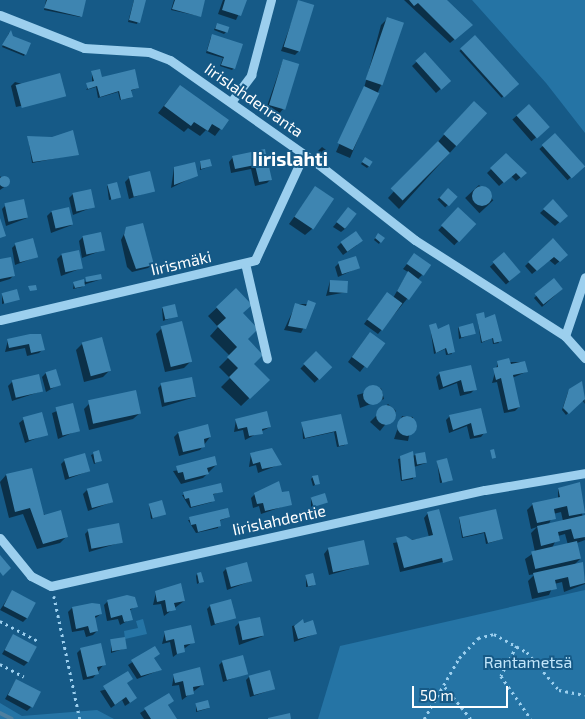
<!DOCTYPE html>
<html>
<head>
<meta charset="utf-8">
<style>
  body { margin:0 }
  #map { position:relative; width:585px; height:719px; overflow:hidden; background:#165a87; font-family:"Exo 2",sans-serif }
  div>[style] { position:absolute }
  .green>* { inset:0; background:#2574a5 }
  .shadow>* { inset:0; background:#0007; transform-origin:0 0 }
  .stream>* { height:4px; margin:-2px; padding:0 2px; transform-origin:2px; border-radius:2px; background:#4d7fa0 }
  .building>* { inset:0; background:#3e85b1; transform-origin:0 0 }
  .round { border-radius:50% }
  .path>* { height:2.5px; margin-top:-1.25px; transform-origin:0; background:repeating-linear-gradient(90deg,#9ccfee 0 2.5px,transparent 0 6.5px) }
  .minor>* { height:9px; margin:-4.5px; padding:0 4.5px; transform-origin:4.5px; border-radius:4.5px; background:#9ccfee }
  span { translate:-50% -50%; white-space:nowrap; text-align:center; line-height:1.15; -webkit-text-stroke:4px #165a87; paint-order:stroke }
  .street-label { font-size:16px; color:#fff }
  .park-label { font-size:16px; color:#c1e5fa }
  .quarter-label { font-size:19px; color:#fff; font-weight:700 }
  .scale { position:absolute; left:412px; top:686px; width:96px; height:22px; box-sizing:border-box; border:2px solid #fff; border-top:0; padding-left:6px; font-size:15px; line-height:18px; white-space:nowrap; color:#fff; -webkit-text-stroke:4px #165a87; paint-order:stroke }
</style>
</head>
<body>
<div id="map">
  <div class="green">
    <i style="clip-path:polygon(472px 0,585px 0,585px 133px,546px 83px)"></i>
    <i style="clip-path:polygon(585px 590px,585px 719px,318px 719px,340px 646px)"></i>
    <i style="clip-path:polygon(143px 619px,147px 634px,125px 639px,124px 631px,138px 628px,136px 621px)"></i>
    <i style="clip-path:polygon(0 703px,22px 716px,97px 710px,114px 719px,0 719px)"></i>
  </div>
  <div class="shadow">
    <i style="clip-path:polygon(46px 0,84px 0,80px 17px,44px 10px)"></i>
    <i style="clip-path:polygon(134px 0,144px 0,137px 24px,128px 22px)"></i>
    <i style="clip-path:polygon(174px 0,204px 0,199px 16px,171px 10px)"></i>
    <i style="clip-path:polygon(223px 0,245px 0,236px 20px,218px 14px)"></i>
    <i style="clip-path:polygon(404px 0,444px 0,467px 29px,450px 43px)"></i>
    <i style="clip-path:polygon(299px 2px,299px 51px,295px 55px,281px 51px)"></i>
    <i style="clip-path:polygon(388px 18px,381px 85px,350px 158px,336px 152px,364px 88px,381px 25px)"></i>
    <i style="clip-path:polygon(217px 24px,226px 32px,224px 34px,214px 30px)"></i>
    <i style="clip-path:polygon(9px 33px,25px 54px,24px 56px,2px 47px)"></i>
    <i style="clip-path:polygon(211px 37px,234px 68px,232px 70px,220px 66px,223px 58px,206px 53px)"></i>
    <i style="left:475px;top:37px;width:63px;height:21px;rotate:48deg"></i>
    <i style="clip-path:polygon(425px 54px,445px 85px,436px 93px,412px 66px)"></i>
    <i style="clip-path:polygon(283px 60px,283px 109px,279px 114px,266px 109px)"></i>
    <i style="clip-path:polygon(92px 72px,101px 78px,138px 88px,130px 91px,130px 98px,120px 100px,118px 92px,98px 98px,96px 87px,86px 90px,92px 83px)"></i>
    <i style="clip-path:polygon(15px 82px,64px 96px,16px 107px,11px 86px)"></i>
    <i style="clip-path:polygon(180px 86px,227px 120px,215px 136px,206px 130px,200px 136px,188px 128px,184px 132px,158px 113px)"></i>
    <i style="left:529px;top:105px;width:29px;height:22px;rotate:49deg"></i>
    <i style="clip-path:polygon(467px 109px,456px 146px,399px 209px,388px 198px)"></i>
    <i style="left:555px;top:135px;width:42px;height:21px;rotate:48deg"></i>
    <i style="clip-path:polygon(28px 137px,77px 154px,32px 163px)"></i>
    <i style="clip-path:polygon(322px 147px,326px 150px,322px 154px,318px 151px)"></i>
    <i style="clip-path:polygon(265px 150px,271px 179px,267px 183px,255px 186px,251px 169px,231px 173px,229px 162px,233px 157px)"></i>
    <i style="clip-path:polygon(506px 155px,526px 173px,516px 181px,511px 176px,499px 186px,487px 173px)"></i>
    <i style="clip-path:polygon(365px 158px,369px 166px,367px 168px,361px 164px)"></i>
    <i style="clip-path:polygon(200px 162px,211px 166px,200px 170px)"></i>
    <i style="clip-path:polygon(174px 168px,197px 175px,171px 188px)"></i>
    <i style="clip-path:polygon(0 176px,7px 185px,0 190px)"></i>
    <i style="clip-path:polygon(129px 178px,154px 190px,129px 199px,125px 182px)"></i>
    <i style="clip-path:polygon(107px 185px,119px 197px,118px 198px,109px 200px)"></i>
    <i style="left:479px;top:185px;width:21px;height:19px;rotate:47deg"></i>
    <i style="clip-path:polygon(316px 187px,312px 229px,305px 235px,289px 224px)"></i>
    <i style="left:448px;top:189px;width:11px;height:15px;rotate:45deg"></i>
    <i style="clip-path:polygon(73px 194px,93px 207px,73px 215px,69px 198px)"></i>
    <i style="clip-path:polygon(553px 201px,566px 216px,555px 226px,540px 213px)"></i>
    <i style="clip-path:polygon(6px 205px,27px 218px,6px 226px,2px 209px)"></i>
    <i style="clip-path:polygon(348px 209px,346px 228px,341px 232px,333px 227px)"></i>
    <i style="left:458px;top:209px;width:22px;height:29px;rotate:43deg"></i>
    <i style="clip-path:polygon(51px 212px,72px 225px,51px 233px,47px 216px)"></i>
    <i style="clip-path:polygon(127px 228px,153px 264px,148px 268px,132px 272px,127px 267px,121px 240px)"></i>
    <i style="clip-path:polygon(83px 237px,103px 250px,82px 258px,79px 241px)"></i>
    <i style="clip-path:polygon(376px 237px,380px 242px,379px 244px,374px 240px)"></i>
    <i style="clip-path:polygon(552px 239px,562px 259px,555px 265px,549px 260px,532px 274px,525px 266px)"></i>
    <i style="clip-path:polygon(341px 243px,357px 245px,343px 255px,337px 247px)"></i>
    <i style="clip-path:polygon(16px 244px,36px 257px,15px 265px,12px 248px)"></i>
    <i style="left:504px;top:254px;width:24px;height:19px;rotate:48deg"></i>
    <i style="clip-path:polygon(61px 255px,82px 268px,61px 276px,57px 259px)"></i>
    <i style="clip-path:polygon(411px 259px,422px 275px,417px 280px,421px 282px,378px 334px,364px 324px,383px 298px,393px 298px,408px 272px,403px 269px)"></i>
    <i style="clip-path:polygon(0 261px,14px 275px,10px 279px,0 282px)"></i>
    <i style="clip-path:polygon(339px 263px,358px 268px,338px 277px,335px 267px)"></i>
    <i style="clip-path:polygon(99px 280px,86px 284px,82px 287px,73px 289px,74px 283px)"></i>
    <i style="left:554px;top:280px;width:12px;height:27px;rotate:48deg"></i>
    <i style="clip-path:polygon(330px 281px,347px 292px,326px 296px)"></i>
    <i style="clip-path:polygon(236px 290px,252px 364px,268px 380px,241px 406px,221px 387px,230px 378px,219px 367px,230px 356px,210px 336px,218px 327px,208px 316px)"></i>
    <i style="clip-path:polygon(2px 294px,18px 299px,2px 304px)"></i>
    <i style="clip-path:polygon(296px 304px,315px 304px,301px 333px,284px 330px)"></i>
    <i style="clip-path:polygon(162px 308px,176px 316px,163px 321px)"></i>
    <i style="clip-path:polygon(477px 315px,484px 320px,499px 343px,493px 344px,492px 338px,481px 343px)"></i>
    <i style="clip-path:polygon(430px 326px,437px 330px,452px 354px,446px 355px,445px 349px,434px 354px)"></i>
    <i style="clip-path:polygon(458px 327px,475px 333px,459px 339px)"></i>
    <i style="clip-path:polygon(162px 328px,191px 361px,184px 368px,165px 372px,156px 334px)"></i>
    <i style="clip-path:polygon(40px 335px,43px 349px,39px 353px,27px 356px,25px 348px,5px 352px,8px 340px)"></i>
    <i style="clip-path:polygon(366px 338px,383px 343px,360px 372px,348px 362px)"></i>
    <i style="clip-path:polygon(82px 344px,109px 371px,103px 377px,84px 382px,76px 350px)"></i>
    <i style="left:316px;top:353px;width:20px;height:22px;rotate:45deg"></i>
    <i style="clip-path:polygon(498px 362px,524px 362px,526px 372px,512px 378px,519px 407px,515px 411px,504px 413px,497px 382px,492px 383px)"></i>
    <i style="clip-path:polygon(470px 366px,475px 389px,471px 393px,460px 396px,457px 383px,439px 390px,436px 377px,440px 373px)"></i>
    <i style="clip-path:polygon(46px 373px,60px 384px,46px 392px,42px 377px)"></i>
    <i style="clip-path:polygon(12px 382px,42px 391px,12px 401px,8px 386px)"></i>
    <i style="clip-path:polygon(582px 383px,585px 404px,582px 400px,566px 415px,562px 410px,568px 392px)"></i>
    <i style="clip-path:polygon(162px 384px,195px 397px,162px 407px,158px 388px)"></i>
    <i style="clip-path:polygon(381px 388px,384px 399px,360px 408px,357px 395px)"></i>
    <i style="clip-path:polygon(90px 403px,140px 413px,133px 419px,89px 430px,84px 409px)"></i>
    <i style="clip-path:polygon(388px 404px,396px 411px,380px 431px,370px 422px)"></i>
    <i style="clip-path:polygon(72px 405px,79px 430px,58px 439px,52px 413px)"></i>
    <i style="clip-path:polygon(480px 409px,485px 432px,481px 437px,470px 439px,467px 426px,449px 433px,446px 420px,450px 416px)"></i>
    <i style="clip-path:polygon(340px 415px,345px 445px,337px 447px,334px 432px,303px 439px,302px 424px)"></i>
    <i style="clip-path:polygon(402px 416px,413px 417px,408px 441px,394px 439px)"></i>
    <i style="clip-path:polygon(24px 419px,47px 434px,25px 443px,19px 423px)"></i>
    <i style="clip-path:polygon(236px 420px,270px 427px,245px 440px,243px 430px,234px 432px)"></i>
    <i style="clip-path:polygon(178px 433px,210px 437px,200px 450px,179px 456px,174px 437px)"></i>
    <i style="clip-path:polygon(98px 452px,100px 461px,94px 464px,91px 455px)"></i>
    <i style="clip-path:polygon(251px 454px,281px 464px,258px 473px,256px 465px,249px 467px)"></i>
    <i style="clip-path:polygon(416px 455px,426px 463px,414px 467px,413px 479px,401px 481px,398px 459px)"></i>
    <i style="clip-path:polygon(65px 460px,89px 471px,65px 480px,61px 464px)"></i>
    <i style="clip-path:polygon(437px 461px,451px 479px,450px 481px,440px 483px)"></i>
    <i style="clip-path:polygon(216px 465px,203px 478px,181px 484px,173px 471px)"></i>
    <i style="clip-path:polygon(6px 475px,66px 537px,60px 543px,37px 549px,23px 514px,9px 518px,0 482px)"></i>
    <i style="clip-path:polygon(313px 477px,319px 483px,313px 486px,311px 479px)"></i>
    <i style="clip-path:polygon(evenodd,579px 484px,585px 540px,577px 543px,580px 559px,573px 566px,582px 564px,585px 584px,564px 592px,562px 582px,554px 584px,549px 595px,532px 599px,528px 581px,535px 574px,529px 575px,525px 559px,535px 552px,531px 533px,537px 527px,531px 529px,527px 510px,533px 504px,558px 498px,558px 489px,579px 484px,561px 512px,563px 521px,549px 524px,553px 514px,561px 512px,579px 484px,565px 534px,568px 545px,552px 548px,558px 536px,565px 534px)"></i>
    <i style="clip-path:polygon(87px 490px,112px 502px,88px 511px,83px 494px)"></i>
    <i style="clip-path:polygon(222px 491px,212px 495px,212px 502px,190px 508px,182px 495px)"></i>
    <i style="clip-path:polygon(255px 494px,281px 494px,290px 504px,261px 514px,259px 506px,253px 508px,251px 498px)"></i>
    <i style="clip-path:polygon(311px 497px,326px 502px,311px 507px)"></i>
    <i style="clip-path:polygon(149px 505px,165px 514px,151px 519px)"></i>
    <i style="clip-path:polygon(428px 513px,451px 560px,400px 572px,393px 543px,429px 537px,424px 518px)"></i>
    <i style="clip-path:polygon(229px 517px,219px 521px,218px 528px,196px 533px,188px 520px)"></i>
    <i style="clip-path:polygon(459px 519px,502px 539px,486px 544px,484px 533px,462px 538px)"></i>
    <i style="clip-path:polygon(89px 530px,122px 542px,89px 552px,85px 534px)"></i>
    <i style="clip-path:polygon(328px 549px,368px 564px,329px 575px,324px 554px)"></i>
    <i style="clip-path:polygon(227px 568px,251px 581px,227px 590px,223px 572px)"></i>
    <i style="clip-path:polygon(197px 574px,202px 581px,197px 584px,196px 576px)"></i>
    <i style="clip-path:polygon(306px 576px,314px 584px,312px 586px,306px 587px)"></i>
    <i style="clip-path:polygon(12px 592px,27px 618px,23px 622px,0 610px)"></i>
    <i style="clip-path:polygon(156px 592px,184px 601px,164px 616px,161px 604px,153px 605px)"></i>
    <i style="clip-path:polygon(108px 601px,136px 606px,129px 611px,131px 619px,120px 625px,118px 619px,107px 621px,104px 605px)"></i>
    <i style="clip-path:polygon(211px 605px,235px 617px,211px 626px,207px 609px)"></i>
    <i style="clip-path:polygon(72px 608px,101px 614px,94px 619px,97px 631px,93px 635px,86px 637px,84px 630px,72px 632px,68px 612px)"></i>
    <i style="clip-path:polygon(312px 621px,315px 634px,294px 642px,292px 626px)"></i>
    <i style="clip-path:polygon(239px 623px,263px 636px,239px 645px,235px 627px)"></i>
    <i style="clip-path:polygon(165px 632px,193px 642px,173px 657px,170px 642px,162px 644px)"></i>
    <i style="clip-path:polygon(13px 636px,28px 662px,24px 666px,2px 654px)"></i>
    <i style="clip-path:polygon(111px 641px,126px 648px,111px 653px)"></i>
    <i style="clip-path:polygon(154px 648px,153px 659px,160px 670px,137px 679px,128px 665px)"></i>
    <i style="clip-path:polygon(81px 649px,104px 664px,93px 678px,83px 680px,77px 653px)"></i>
    <i style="clip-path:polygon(223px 661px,247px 673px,223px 682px,219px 665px)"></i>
    <i style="clip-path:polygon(174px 675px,202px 685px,182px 700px,179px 685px,172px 686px)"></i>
    <i style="clip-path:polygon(250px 676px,274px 689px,250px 697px,246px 680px)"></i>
    <i style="clip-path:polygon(16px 680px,31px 707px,27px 711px,5px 699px)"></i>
    <i style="clip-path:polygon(126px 684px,131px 702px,125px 706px,122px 700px,111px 708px,100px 691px)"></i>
    <i style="clip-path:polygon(168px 695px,172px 701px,167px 706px,175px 719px,144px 719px,140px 713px)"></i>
    <i style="clip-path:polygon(196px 704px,209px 708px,196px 712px)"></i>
  </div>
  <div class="stream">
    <i style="left:0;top:713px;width:13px;rotate:27deg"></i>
  </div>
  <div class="building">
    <i style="clip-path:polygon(47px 0,86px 0,82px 17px,44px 8px)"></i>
    <i style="clip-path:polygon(134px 0,146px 0,140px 23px,129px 20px)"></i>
    <i style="clip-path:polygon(175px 0,205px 0,201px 17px,172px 9px)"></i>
    <i style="clip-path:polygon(225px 0,247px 0,241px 16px,222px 10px)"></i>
    <i style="left:298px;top:0;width:17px;height:49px;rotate:17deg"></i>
    <i style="clip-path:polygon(409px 0,447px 0,473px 25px,455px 40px,418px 3px,414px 6px)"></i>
    <i style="left:387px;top:17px;width:18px;height:66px;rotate:19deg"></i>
    <i style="left:217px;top:23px;width:13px;height:6px;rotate:18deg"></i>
    <i style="clip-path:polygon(11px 30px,13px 36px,31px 43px,26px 55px,2px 45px)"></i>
    <i style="clip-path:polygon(212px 34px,243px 44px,235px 69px,221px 65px,224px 57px,207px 51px)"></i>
    <i style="left:475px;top:35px;width:66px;height:20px;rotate:48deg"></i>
    <i style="left:425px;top:52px;width:39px;height:13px;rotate:48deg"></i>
    <i style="left:283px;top:59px;width:17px;height:48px;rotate:17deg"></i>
    <i style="clip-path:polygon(100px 69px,102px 77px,135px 69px,139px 88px,131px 90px,133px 97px,121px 100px,119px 91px,100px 97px,97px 86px,88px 89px,86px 83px,94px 81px,91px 71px)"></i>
    <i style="left:60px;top:73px;width:24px;height:46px;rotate:75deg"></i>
    <i style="clip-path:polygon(180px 85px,229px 120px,222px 130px,212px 124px,208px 131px,194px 122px,191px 126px,164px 106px)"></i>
    <i style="left:364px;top:86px;width:17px;height:63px;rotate:25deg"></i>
    <i style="left:474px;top:101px;width:18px;height:45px;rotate:43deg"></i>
    <i style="left:529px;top:104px;width:31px;height:17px;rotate:48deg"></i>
    <i style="clip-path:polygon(73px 130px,79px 155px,33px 162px,27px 136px,52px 137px)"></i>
    <i style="left:555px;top:133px;width:45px;height:18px;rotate:48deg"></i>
    <i style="left:438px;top:141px;width:17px;height:67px;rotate:45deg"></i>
    <i style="clip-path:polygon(265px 149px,272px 180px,259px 182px,255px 165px,235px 169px,232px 156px)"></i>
    <i style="clip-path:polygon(506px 153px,527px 173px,521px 178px,516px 173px,504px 183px,490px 168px)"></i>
    <i style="left:365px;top:157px;width:9px;height:6px;rotate:32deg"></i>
    <i style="clip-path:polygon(210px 159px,212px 166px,201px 169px,200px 161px)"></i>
    <i style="clip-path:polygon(195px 162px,198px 176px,174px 185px,174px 167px)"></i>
    <i style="left:150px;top:171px;width:21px;height:22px;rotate:76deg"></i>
    <i class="round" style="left:-1.5px;top:175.5px;width:11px;height:11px"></i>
    <i style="left:117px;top:182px;width:16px;height:10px;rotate:75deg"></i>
    <i class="round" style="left:472px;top:186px;width:20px;height:20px"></i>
    <i style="left:315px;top:186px;width:23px;height:37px;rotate:34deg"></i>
    <i style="left:448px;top:188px;width:13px;height:13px;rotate:42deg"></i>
    <i style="left:91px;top:189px;width:19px;height:19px;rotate:78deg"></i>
    <i style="left:24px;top:199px;width:19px;height:20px;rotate:78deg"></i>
    <i style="clip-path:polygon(553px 199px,568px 216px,560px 223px,543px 209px)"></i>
    <i style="left:69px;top:207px;width:18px;height:18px;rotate:77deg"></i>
    <i style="left:348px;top:207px;width:11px;height:19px;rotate:38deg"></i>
    <i style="left:458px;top:207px;width:25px;height:25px;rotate:43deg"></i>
    <i style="clip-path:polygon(0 218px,6px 236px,0 238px)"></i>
    <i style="clip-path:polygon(143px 223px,154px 265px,136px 269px,124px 235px,126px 227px)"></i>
    <i style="left:356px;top:231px;width:12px;height:19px;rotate:55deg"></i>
    <i style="left:101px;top:232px;width:19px;height:19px;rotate:78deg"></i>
    <i style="clip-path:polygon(378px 233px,385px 238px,381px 243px,375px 238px)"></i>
    <i style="left:33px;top:238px;width:20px;height:19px;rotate:75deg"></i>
    <i style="clip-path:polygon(553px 238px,568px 255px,560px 262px,554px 257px,537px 271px,528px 262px)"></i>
    <i style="left:79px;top:250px;width:19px;height:18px;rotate:78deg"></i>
    <i style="left:504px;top:252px;width:26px;height:15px;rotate:50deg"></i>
    <i style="left:414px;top:253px;width:21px;height:13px;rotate:35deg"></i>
    <i style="left:356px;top:256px;width:13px;height:19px;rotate:72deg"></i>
    <i style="clip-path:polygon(11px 257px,15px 276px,0 279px,0 259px)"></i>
    <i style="clip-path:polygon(408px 271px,422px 282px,409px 300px,397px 291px)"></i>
    <i style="left:101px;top:274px;width:5px;height:16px;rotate:79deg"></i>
    <i style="left:554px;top:278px;width:14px;height:25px;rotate:51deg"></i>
    <i style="clip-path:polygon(84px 279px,85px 286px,75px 288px,73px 282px)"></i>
    <i style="left:330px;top:280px;width:18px;height:12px;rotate:3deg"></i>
    <i style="clip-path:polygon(36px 285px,37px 290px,30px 291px,28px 286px)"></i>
    <i style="clip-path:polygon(236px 288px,252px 305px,243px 313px,258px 329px,248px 339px,263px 355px,254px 364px,270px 380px,250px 399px,229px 377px,238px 368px,227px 357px,237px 347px,217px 326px,226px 318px,216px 307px)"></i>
    <i style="left:17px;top:289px;width:11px;height:16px;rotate:75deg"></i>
    <i style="left:387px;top:292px;width:19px;height:34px;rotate:36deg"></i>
    <i style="clip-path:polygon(308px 300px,316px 303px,306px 329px,288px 326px,295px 303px,306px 306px)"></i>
    <i style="left:175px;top:304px;width:13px;height:13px;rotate:77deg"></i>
    <i style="clip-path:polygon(484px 312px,485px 318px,495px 314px,502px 341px,494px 343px,493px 338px,482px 342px,476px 314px)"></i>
    <i style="left:182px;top:321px;width:42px;height:22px;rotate:76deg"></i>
    <i style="clip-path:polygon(436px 323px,438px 329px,449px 324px,455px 352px,448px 354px,446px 348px,436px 353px,429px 325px)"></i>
    <i style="left:473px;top:323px;width:11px;height:15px;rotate:75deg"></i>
    <i style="left:370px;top:332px;width:19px;height:31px;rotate:36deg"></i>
    <i style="clip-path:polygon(30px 334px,41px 334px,45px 350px,31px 353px,29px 344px,9px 348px,7px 339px)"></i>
    <i style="left:102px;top:337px;width:35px;height:21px;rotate:75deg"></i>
    <i style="left:316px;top:351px;width:23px;height:18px;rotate:45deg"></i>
    <i style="clip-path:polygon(509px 358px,511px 364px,525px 361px,528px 372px,513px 375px,520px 407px,508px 410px,501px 378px,496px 380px,493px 368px,498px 367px,497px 361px)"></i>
    <i style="clip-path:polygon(471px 365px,477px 390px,464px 392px,461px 380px,443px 387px,439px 372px)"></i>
    <i style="left:56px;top:369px;width:17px;height:11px;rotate:73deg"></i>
    <i style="left:39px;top:374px;width:18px;height:28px;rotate:77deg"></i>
    <i style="left:192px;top:377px;width:20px;height:32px;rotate:79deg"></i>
    <i style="clip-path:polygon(582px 381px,585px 399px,569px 414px,563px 408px,569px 389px)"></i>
    <i class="round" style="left:363px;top:385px;width:20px;height:20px"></i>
    <i style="left:136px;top:390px;width:24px;height:49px;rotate:78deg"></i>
    <i style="left:73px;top:403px;width:29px;height:18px;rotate:76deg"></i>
    <i class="round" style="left:376px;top:405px;width:20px;height:20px"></i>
    <i style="clip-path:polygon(481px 408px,487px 433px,474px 436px,471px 423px,453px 430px,449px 415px)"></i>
    <i style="clip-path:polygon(267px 411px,271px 427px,262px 429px,263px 434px,249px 436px,247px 427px,238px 429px,235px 419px)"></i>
    <i style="left:42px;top:412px;width:24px;height:20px;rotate:75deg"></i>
    <i style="clip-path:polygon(341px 414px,348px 444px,339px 446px,336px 431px,305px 438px,301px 422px)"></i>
    <i class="round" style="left:397px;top:416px;width:20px;height:20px"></i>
    <i style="clip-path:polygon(208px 424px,211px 437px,204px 439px,205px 447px,183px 452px,178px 432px)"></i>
    <i style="clip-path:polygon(272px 448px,282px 465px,262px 469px,260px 462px,253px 464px,250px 453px)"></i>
    <i style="left:494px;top:449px;width:9px;height:4px;rotate:77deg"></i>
    <i style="clip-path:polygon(99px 450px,102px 461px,95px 463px,93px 452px)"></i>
    <i style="clip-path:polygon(413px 451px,416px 477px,402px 480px,400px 456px)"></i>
    <i style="left:425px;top:452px;width:11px;height:10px;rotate:80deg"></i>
    <i style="left:85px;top:453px;width:19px;height:22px;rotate:74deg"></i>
    <i style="clip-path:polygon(215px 456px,217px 465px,207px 468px,209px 474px,185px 480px,183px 472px,178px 473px,176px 466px)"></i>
    <i style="left:447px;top:458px;width:23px;height:11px;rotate:75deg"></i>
    <i style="clip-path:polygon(32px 468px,44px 515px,61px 510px,68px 537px,43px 544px,30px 508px,15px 512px,6px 474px)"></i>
    <i style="clip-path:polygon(318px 475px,320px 484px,315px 485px,312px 476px)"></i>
    <i style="clip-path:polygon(279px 481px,282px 492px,289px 491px,292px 505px,265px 511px,263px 503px,257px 504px,254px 493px)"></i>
    <i style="clip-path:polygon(580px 482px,585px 513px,569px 516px,567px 506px,554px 509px,556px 519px,537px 523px,532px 503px,560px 497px,558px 488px)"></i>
    <i style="left:108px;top:483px;width:20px;height:22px;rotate:75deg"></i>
    <i style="clip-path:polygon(221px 483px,223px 492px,213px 494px,215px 501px,191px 507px,189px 498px,185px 499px,183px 492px)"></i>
    <i style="left:325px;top:493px;width:10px;height:15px;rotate:73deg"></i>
    <i style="left:162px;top:500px;width:15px;height:14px;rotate:74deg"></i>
    <i style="clip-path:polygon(228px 508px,230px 517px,220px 520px,221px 526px,198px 532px,196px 524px,191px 525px,189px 517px)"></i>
    <i style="clip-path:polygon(439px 509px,453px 560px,443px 563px,442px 558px,404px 568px,396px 538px,406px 536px,412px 540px,433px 535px,427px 512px)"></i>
    <i style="clip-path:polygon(496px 509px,503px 539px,488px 543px,485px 532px,463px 537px,459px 517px)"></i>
    <i style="clip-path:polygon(585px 515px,585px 537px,574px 539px,571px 529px,558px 532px,560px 541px,541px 546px,537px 526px)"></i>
    <i style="left:119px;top:523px;width:20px;height:32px;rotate:79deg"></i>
    <i style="left:364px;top:540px;width:25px;height:37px;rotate:78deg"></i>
    <i style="left:577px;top:541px;width:18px;height:47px;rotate:77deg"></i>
    <i style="clip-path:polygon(0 555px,11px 568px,3px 576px,0 572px)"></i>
    <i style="left:247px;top:562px;width:20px;height:22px;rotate:75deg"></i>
    <i style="clip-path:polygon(583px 562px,585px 583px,570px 587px,568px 577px,555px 580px,557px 589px,538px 593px,533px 573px)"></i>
    <i style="clip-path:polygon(201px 572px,204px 582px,199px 583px,197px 573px)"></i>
    <i style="left:313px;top:573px;width:12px;height:8px;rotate:76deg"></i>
    <i style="clip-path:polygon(181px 583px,185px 601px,174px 603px,176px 610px,167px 612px,165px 600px,157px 602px,155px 591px)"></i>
    <i style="left:12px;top:590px;width:27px;height:18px;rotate:28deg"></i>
    <i style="clip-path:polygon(127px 595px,135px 597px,138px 607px,130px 609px,133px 620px,124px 622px,122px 615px,111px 618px,107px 600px)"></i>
    <i style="left:231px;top:599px;width:20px;height:22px;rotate:75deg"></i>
    <i style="clip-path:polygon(92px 603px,100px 604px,102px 614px,95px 616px,98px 631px,90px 633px,88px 626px,76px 629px,72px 607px)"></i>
    <i style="left:260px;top:617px;width:19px;height:22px;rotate:78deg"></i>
    <i style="clip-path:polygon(303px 619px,304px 623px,313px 620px,317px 634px,298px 639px,294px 626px)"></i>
    <i style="clip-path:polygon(191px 625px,195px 643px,184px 645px,185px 652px,177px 654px,174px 639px,166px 641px,164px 631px)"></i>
    <i style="left:13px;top:634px;width:27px;height:18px;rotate:28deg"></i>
    <i style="left:125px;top:637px;width:12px;height:15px;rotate:81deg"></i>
    <i style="clip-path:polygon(101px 643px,106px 665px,97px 667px,99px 674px,87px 677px,80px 648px)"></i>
    <i style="clip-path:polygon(155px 646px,160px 654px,154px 658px,162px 670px,141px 676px,131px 660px)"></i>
    <i style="left:243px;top:655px;width:20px;height:22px;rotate:75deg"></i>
    <i style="clip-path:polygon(200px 667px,204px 685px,193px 687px,194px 694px,186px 696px,183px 681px,175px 683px,173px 674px)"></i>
    <i style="left:270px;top:670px;width:20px;height:22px;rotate:75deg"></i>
    <i style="clip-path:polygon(128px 671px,133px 679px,127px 683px,137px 698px,130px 703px,126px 697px,115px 705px,103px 686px)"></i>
    <i style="left:16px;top:679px;width:28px;height:18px;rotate:27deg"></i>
    <i style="clip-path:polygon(169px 693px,174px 701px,168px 705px,177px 719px,151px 719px,144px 708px)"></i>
    <i style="left:208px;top:700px;width:8px;height:13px;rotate:76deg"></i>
    <i style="clip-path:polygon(290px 713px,291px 719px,268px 719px,268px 718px)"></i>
  </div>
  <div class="path">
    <i style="left:54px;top:596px;width:126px;rotate:78.1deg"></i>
    <i style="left:0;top:621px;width:43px;rotate:27.8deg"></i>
    <i style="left:517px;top:646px;width:34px;rotate:118deg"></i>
    <i style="left:501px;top:676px;width:52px;rotate:55.1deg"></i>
    <i style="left:0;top:664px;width:27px;rotate:28deg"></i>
    <i style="left:445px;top:687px;width:41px;rotate:50.9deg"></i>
    <i style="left:424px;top:719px;width:70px;rotate:-60.2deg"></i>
    <i style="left:459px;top:658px;width:28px;rotate:-46deg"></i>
    <i style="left:478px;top:638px;width:16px;rotate:-14deg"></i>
    <i style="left:494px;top:634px;width:38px;rotate:29deg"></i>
    <i style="left:527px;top:652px;width:50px;rotate:49.9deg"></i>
    <i style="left:559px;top:690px;width:26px;rotate:11deg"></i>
  </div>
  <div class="minor">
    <i style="left:0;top:15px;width:90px;rotate:21.4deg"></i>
    <i style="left:84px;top:48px;width:65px;rotate:3.5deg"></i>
    <i style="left:149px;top:52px;width:22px;rotate:21deg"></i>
    <i style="left:170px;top:60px;width:181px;rotate:35.1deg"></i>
    <i style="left:318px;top:164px;width:123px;rotate:38.1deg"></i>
    <i style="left:415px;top:240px;width:178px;rotate:32.6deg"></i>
    <i style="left:565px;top:336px;width:30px;rotate:48deg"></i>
    <i style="left:231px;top:102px;width:34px;rotate:-53deg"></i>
    <i style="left:251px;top:75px;width:78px;rotate:-75.1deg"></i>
    <i style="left:245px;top:263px;width:98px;rotate:77.1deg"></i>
    <i style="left:0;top:320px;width:262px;rotate:-13.2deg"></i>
    <i style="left:255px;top:260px;width:117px;rotate:-65.2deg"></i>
    <i style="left:565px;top:336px;width:62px;rotate:-71.3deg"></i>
    <i style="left:0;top:538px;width:49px;rotate:50.8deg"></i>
    <i style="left:31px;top:576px;width:22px;rotate:27deg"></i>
    <i style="left:51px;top:586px;width:444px;rotate:-12.5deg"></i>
    <i style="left:485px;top:490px;width:101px;rotate:-9.6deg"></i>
  </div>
  <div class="street-label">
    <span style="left:254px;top:100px;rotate:35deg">Iirislahdenranta</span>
    <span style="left:181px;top:263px;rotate:-13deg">Iirismäki</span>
    <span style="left:279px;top:520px;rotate:-12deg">Iirislahdentie</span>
  </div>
  <div class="park-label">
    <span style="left:528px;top:662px">Rantametsä</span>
  </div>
  <div class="quarter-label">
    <span style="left:290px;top:159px">Iirislahti</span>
  </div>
  <div class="scale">50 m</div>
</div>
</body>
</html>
